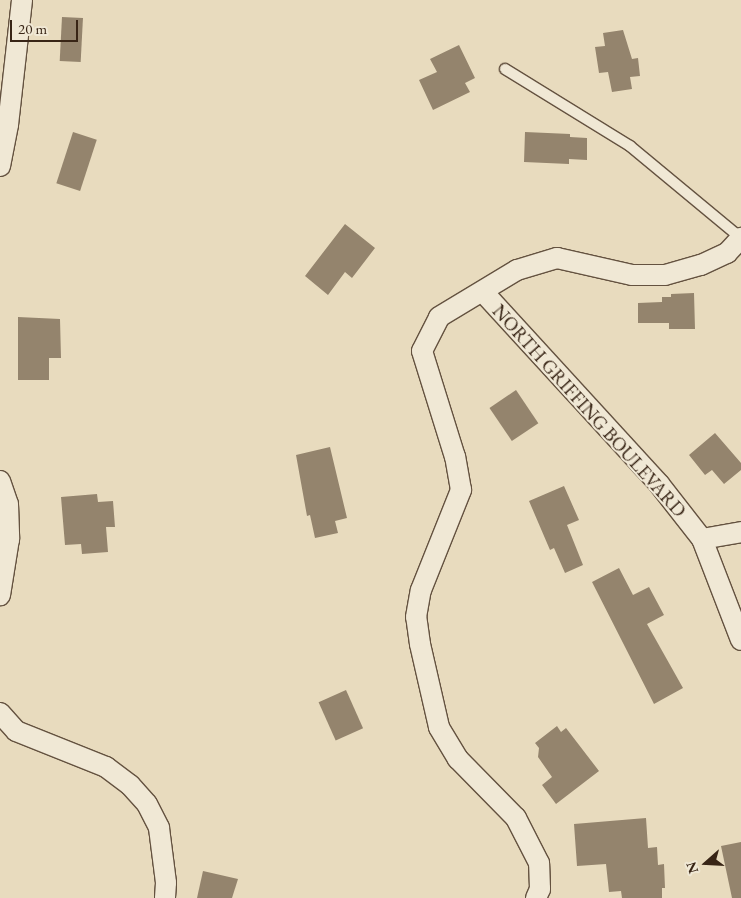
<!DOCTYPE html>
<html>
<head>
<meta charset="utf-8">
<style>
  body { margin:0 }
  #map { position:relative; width:741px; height:898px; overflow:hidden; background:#e8dbbe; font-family:"EB Garamond",serif }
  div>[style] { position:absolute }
  .building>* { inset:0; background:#94846d; transform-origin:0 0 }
  .roads { filter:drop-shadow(1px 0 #645240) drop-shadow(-1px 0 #645240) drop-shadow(0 1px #645240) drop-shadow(0 -1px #645240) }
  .lane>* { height:10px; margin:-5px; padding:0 5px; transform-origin:5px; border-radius:5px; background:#f0e8d5 }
  .street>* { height:20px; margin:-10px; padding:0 10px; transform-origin:10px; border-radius:10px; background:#f0e8d5 }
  span { translate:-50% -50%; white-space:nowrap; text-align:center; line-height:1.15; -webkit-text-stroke:4px #f0e8d5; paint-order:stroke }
  .street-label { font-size:19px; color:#382516 }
  .north { position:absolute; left:681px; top:838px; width:50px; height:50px; -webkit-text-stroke:4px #f0e8d5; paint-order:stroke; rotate:251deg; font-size:14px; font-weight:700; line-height:20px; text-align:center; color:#382516 }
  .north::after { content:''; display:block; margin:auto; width:18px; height:22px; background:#382516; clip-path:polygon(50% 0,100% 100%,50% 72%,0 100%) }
  .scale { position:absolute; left:10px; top:20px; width:68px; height:22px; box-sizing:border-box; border:2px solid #382516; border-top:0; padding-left:6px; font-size:15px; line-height:18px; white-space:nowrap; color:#382516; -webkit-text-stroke:4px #f0e8d5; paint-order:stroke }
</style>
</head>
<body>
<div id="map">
  <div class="building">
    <i style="left:62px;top:17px;width:21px;height:44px;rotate:3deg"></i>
    <i style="clip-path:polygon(623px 30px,632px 59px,638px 58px,640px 76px,630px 77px,632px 89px,612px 92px,608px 72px,599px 73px,595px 47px,605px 46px,603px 33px)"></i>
    <i style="clip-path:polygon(459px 45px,475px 78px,465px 83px,470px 92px,433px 110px,419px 80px,437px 72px,430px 59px)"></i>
    <i style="left:73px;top:132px;width:25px;height:54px;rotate:18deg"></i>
    <i style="clip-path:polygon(525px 132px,570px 134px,570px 137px,587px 138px,587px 160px,569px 159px,569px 164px,524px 162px)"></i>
    <i style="clip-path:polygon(345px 224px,375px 248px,352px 278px,345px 272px,328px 295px,305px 276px)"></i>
    <i style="clip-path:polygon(694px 293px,695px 329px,669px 329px,669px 323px,638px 323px,638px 303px,662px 302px,662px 297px,671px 297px,671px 294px)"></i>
    <i style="clip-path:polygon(18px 317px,60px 319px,61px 358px,49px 358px,49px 380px,18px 380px)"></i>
    <i style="left:516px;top:390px;width:40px;height:32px;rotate:56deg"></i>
    <i style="clip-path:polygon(715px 433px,741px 463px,741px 470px,724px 484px,712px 470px,705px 475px,689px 455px)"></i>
    <i style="clip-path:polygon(330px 447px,347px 518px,335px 521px,338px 533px,315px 538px,310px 515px,307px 516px,296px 455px)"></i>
    <i style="clip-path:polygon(564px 486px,579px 520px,567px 525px,583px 565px,565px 573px,554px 548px,550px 550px,529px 501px)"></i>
    <i style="clip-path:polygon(97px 494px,98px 502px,113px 501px,115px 527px,106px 527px,108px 552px,82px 554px,81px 544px,65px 545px,61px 497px)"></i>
    <i style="clip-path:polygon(619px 568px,633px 595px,649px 587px,664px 615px,647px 624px,683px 688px,654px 704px,592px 582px)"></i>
    <i style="left:346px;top:690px;width:42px;height:30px;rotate:66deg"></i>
    <i style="clip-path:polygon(557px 726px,561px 732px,566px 728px,599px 771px,556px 804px,542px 785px,552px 777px,538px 757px,539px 748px,535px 743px)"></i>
    <i style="clip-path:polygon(646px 818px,648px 848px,657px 847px,658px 865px,664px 864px,665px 888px,662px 888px,662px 898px,622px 898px,621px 891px,609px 892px,606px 864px,577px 866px,574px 824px)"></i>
    <i style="clip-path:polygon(741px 842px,741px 898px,732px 898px,721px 846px)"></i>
    <i style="clip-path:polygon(203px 871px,238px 879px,232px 898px,197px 898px)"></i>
  </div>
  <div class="roads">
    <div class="lane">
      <i style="left:505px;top:69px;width:147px;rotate:31.6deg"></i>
      <i style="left:630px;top:146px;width:144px;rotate:39.7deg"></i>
    </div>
    <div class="street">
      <i style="left:0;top:166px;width:42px;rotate:-79deg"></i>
      <i style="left:8px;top:125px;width:126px;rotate:-83.6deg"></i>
      <i style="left:484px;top:293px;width:259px;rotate:47.5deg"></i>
      <i style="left:659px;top:484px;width:70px;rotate:52deg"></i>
      <i style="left:702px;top:539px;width:108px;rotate:68.9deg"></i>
      <i style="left:0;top:481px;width:24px;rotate:71deg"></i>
      <i style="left:8px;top:504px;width:35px;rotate:88deg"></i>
      <i style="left:9px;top:539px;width:57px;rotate:99.1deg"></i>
      <i style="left:702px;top:539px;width:40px;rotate:-10deg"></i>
      <i style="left:0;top:713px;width:24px;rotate:48deg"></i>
      <i style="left:16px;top:731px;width:97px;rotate:21.8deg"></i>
      <i style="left:106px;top:767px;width:30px;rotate:37deg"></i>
      <i style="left:130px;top:785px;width:25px;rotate:48deg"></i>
      <i style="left:147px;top:804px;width:27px;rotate:63deg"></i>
      <i style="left:159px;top:828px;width:55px;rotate:82.7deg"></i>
      <i style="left:166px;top:883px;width:15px;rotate:94deg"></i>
      <i style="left:536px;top:898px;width:10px;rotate:-66deg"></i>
      <i style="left:540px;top:889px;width:26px;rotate:-92deg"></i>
      <i style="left:539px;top:863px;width:51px;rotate:-117.1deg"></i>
      <i style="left:516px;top:818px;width:83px;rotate:-134.5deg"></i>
      <i style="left:458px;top:759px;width:37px;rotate:-121deg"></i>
      <i style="left:439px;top:727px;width:85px;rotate:-102.9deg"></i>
      <i style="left:420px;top:644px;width:27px;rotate:-98deg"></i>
      <i style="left:416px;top:617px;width:27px;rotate:-80deg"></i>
      <i style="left:421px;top:590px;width:108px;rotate:-68.2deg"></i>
      <i style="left:461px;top:490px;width:34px;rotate:-100deg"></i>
      <i style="left:455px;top:457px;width:111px;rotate:-107.3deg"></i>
      <i style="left:422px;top:351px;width:38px;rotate:-63deg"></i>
      <i style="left:439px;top:317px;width:91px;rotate:-31.1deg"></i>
      <i style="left:517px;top:270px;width:42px;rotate:-16.7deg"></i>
      <i style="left:557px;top:258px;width:77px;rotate:12.8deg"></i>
      <i style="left:632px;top:275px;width:33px"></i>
      <i style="left:665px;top:275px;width:37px;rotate:-16deg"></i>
      <i style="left:701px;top:265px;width:29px;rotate:-25deg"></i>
      <i style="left:727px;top:253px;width:21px;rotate:-47deg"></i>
    </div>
  </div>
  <div class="street-label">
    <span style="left:589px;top:411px;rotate:48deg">NORTH GRIFFING BOULEVARD</span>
  </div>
  <div class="north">N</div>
  <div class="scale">20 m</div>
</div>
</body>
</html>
